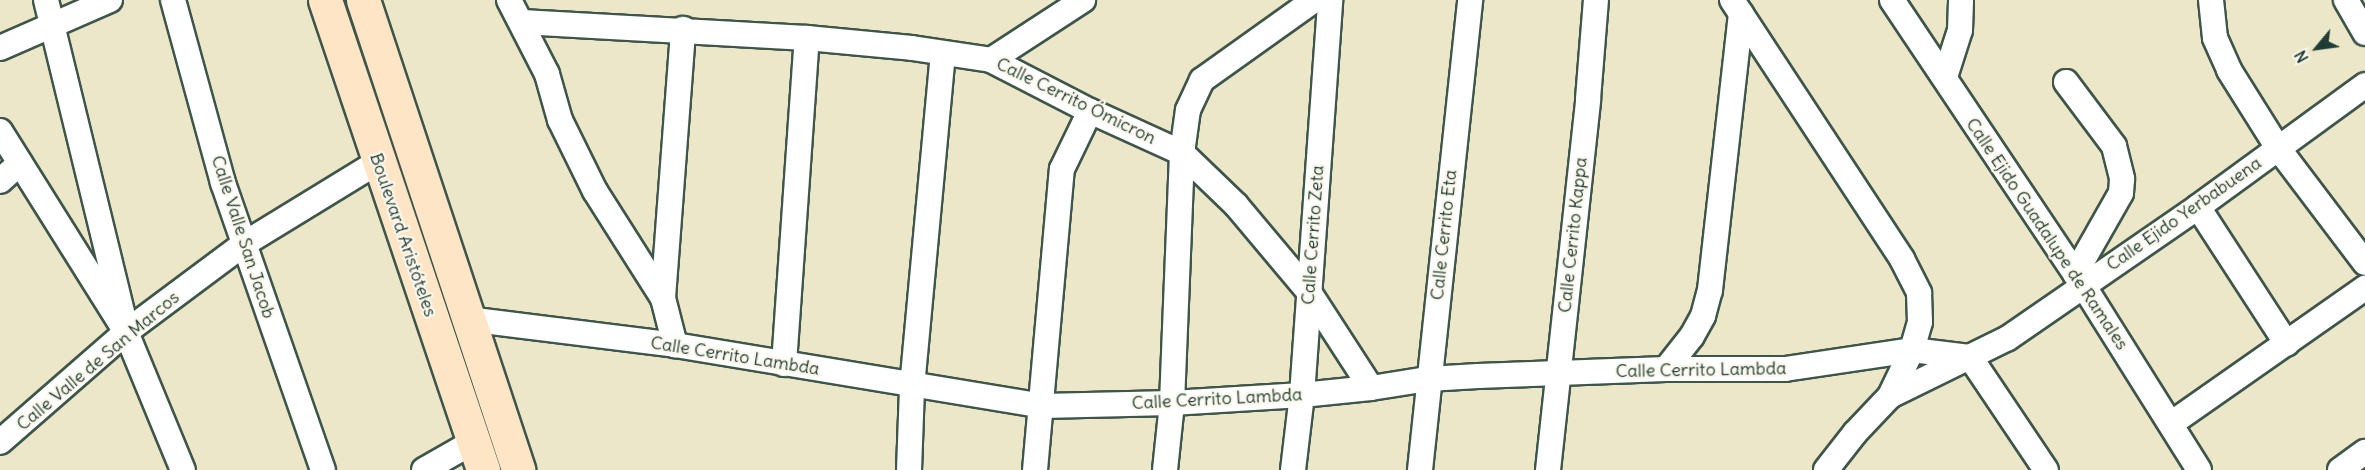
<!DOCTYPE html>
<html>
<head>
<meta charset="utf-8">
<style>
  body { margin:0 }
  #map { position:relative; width:2365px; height:470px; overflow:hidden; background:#ede7c9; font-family:Delius,sans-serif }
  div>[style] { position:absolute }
  .roads { filter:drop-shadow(2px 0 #3e564a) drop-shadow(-2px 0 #3e564a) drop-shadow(0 2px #3e564a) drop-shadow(0 -2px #3e564a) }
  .street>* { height:24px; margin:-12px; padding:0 12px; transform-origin:12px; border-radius:12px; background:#fff }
  .secondary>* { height:33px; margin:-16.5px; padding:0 16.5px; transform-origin:16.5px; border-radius:16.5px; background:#fde5c5 }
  span { translate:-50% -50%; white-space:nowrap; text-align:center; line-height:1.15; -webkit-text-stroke:4.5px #fbf7ec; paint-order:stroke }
  .street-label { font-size:18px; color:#1f3d34 }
  .north { position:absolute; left:2287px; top:18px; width:60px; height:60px; -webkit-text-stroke:4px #fbf7ec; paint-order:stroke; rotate:241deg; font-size:16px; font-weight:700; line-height:24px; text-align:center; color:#1f3d34 }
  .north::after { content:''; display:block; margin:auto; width:21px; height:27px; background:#1f3d34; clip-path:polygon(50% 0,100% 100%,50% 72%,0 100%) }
</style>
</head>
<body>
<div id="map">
  <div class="roads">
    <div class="street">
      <i style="left:46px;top:0;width:321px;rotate:76.3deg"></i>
      <i style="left:173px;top:0;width:190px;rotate:74.7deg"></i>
      <i style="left:223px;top:183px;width:304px;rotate:70.8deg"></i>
      <i style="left:509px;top:0;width:83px;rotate:62.8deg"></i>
      <i style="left:547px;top:74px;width:48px;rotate:74.2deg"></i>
      <i style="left:560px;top:120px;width:79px;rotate:63.8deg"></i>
      <i style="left:595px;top:191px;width:127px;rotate:57.6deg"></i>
      <i style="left:663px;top:298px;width:49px;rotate:75.7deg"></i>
      <i style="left:1732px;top:0;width:310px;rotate:56.7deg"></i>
      <i style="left:1902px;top:259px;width:38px;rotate:63deg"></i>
      <i style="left:1919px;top:293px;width:29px;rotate:88deg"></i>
      <i style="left:1920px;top:322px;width:29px;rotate:106deg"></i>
      <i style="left:1912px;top:350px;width:51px;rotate:115.6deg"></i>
      <i style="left:1890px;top:396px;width:51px;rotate:133.4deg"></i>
      <i style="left:1855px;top:433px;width:47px;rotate:128.1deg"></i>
      <i style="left:1892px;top:0;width:343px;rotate:56.2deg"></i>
      <i style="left:2083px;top:285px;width:218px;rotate:57.9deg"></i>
      <i style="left:2211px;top:0;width:38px;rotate:84deg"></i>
      <i style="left:2215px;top:38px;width:35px;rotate:66deg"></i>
      <i style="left:2229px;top:70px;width:92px;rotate:57.9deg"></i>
      <i style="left:2278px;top:148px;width:144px;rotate:52.9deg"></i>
      <i style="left:2346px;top:0;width:38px;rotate:60deg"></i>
      <i style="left:522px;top:22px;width:285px;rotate:3.2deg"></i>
      <i style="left:807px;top:38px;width:105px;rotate:5.4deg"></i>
      <i style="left:912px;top:48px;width:80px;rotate:8.6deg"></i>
      <i style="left:991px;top:60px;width:111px;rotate:27.3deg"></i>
      <i style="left:1090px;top:111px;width:101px;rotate:24.5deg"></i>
      <i style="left:1182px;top:153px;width:75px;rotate:43.9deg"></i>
      <i style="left:1236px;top:205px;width:114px;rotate:50deg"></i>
      <i style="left:1309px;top:292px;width:114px;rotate:57.1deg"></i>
      <i style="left:0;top:48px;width:120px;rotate:-23.6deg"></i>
      <i style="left:991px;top:60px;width:110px;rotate:-33.1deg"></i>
      <i style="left:1945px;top:77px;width:49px;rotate:-72.3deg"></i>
      <i style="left:1960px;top:30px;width:30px;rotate:-88deg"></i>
      <i style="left:2066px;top:82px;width:80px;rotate:53.1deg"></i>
      <i style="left:2114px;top:146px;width:34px;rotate:76deg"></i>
      <i style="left:2122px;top:179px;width:14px;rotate:94deg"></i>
      <i style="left:2121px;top:193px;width:93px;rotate:119.6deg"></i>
      <i style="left:0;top:131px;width:237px;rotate:57.9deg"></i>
      <i style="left:126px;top:332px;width:149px;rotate:67.6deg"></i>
      <i style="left:0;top:181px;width:27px;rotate:-42deg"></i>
      <i style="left:2198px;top:207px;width:163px;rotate:57deg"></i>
      <i style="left:663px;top:298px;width:270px;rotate:-85.7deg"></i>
      <i style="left:467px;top:319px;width:210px;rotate:7.1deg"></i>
      <i style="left:675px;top:345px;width:372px;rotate:9.4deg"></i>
      <i style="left:1042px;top:406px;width:130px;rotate:-1.3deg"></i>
      <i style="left:1172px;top:403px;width:130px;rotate:-3.5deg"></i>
      <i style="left:1302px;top:395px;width:69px;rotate:-5.8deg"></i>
      <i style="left:1371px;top:388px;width:58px;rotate:-9deg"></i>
      <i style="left:1428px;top:379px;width:50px;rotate:-3.4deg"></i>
      <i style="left:1478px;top:376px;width:188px;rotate:-2.1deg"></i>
      <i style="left:1666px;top:369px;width:119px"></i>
      <i style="left:1785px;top:369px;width:128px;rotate:-8.5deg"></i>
      <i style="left:1912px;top:350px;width:58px;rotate:6.9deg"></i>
      <i style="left:1970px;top:357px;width:136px;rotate:56.1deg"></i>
      <i style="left:784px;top:364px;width:327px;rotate:-86deg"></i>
      <i style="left:1666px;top:369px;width:42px;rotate:-51.8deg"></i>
      <i style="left:1692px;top:336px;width:23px;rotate:-61deg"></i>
      <i style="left:1703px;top:316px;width:27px;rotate:-75deg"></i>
      <i style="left:1710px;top:290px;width:278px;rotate:-83.6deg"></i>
      <i style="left:1890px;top:396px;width:131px;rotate:-26.2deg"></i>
      <i style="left:2008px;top:338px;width:231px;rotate:-34.6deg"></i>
      <i style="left:2198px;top:207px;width:207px;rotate:-36.1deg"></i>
      <i style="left:2172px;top:423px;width:236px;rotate:-35deg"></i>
      <i style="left:0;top:442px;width:167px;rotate:-41.1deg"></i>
      <i style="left:126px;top:332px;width:147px;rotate:-36.7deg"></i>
      <i style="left:244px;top:244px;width:157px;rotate:-31.5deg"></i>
      <i style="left:424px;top:470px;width:56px;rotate:-29.7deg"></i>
      <i style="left:909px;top:470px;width:83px;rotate:-87.9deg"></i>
      <i style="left:912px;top:387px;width:335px;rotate:-84.7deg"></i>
      <i style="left:1035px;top:470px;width:302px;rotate:-84.9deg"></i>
      <i style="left:1062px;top:169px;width:64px;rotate:-64.2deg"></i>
      <i style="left:1165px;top:470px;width:67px;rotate:-84deg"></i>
      <i style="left:1172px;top:403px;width:250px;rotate:-87.7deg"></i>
      <i style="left:1182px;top:153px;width:43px;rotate:-82.1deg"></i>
      <i style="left:1188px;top:110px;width:33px;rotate:-65deg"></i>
      <i style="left:1202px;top:80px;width:138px;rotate:-35.5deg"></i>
      <i style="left:1293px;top:470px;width:76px;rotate:-83.2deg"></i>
      <i style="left:1302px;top:395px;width:396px;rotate:-85.9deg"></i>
      <i style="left:1420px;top:470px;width:473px;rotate:-83.9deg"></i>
      <i style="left:1548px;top:470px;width:373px;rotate:-83.8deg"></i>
      <i style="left:1588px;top:99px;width:99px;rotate:-85.4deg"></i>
      <i style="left:2340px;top:470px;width:31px;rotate:-36deg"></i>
    </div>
    <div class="secondary">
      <i style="left:325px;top:0;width:496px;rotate:71.4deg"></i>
      <i style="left:363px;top:0;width:495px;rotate:71.7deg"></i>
    </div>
  </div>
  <div class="street-label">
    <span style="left:1076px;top:101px;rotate:26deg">Calle Cerrito Ómicron</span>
    <span style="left:2184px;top:214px;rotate:-35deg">Calle Ejido Yerbabuena</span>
    <span style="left:2047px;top:234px;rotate:56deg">Calle Ejido Guadalupe de Ramales</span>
    <span style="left:403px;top:235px;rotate:71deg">Boulevard Aristóteles</span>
    <span style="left:1313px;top:235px;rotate:-86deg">Calle Cerrito Zeta</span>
    <span style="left:1444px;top:235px;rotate:-84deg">Calle Cerrito Eta</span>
    <span style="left:1573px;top:235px;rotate:-84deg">Calle Cerrito Kappa</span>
    <span style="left:243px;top:237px;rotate:72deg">Calle Valle San Jacob</span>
    <span style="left:735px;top:356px;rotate:9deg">Calle Cerrito Lambda</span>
    <span style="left:98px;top:361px;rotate:-40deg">Calle Valle de San Marcos</span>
    <span style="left:1701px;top:370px;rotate:-1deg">Calle Cerrito Lambda</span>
    <span style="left:1217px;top:399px;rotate:-3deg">Calle Cerrito Lambda</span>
  </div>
  <div class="north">N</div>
</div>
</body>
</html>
